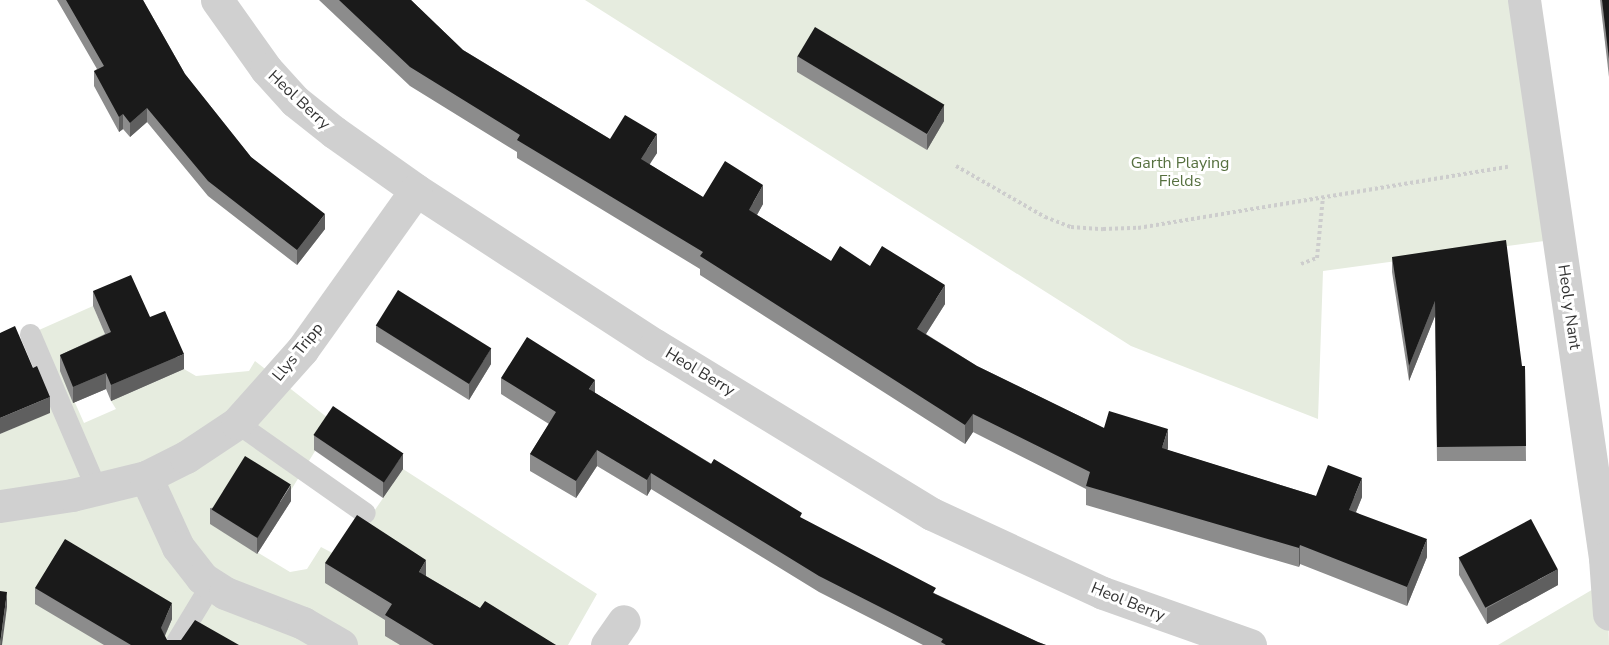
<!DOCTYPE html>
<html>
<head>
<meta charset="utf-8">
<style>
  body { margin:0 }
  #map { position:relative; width:1609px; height:645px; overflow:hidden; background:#fff; font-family:"Nunito Sans",sans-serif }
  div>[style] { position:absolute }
  .green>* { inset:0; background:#e6ecdf }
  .path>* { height:4px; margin-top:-2px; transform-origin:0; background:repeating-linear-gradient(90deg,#cdcdcd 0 3px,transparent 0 6px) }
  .lane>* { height:21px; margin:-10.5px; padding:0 10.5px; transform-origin:10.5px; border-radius:10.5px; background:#d0d0d0 }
  .street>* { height:33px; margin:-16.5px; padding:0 16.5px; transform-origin:16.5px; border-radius:16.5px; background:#d0d0d0 }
  .wall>* { inset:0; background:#8c8c8c }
  .shaded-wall>* { inset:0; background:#5f5f5f }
  .building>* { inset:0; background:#1a1a1a; transform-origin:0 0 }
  span { translate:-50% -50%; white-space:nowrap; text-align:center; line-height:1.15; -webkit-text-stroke:6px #fff; paint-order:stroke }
  .street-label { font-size:16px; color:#333 }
  .park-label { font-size:16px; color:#56703f }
</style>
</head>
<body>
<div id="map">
  <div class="green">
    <i style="clip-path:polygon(585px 0,1524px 0,1559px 239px,1323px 271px,1318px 419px,1131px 346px)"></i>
    <i style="clip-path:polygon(93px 306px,111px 347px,61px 371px,84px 423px,116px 409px,111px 401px,184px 369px,196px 376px,249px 371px,255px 361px,333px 422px,291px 490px,252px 462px,211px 524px,290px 572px,307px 569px,321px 547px,342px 558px,403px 469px,597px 594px,568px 645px,0 645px,0 434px,46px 414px,30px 334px)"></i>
    <i style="clip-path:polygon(1607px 581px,1609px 645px,1498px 645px)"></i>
  </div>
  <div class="path">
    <i style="left:956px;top:166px;width:103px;rotate:29.8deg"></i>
    <i style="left:1045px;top:217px;width:28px;rotate:21deg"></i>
    <i style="left:1071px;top:227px;width:32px;rotate:4deg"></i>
    <i style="left:1103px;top:229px;width:35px;rotate:-2deg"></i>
    <i style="left:1138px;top:228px;width:375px;rotate:-9.4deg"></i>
    <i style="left:1301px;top:264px;width:17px;rotate:-21deg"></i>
    <i style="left:1317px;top:258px;width:61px;rotate:-84.4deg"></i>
  </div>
  <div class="lane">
    <i style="left:30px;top:334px;width:168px;rotate:66.8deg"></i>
    <i style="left:237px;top:423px;width:156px;rotate:35.1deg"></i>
    <i style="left:174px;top:645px;width:71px;rotate:-58.8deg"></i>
  </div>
  <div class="street">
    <i style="left:217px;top:0;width:85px;rotate:54.6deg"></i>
    <i style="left:266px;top:69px;width:43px;rotate:47.8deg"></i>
    <i style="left:295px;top:101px;width:50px;rotate:38.5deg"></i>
    <i style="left:334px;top:132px;width:100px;rotate:35.3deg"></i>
    <i style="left:416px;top:190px;width:285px;rotate:33deg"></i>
    <i style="left:655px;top:345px;width:324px;rotate:31.4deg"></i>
    <i style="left:932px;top:514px;width:188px;rotate:24.8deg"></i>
    <i style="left:1103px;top:593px;width:156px;rotate:19.5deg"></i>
    <i style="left:1524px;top:0;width:564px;rotate:81.74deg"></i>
    <i style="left:1605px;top:558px;width:56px;rotate:85.9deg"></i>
    <i style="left:146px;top:477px;width:77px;rotate:65.4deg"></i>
    <i style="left:178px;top:547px;width:39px;rotate:52deg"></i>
    <i style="left:202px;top:578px;width:27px;rotate:33deg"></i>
    <i style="left:225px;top:593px;width:84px;rotate:21deg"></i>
    <i style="left:303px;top:623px;width:44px;rotate:30.1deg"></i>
    <i style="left:0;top:506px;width:73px;rotate:-8.7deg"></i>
    <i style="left:72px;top:495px;width:76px;rotate:-13.7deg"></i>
    <i style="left:146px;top:477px;width:45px;rotate:-26.6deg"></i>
    <i style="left:186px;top:457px;width:61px;rotate:-33.7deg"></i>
    <i style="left:237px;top:423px;width:98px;rotate:-48.3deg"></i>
    <i style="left:302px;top:350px;width:196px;rotate:-54.5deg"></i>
    <i style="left:607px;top:645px;width:29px;rotate:-55deg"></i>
  </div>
  <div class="wall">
    <i style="clip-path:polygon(57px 0,143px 0,185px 74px,251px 157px,325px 229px,297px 265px,208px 196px,147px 122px,130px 137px,123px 129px,119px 132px,94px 86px,94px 71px,97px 69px)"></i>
    <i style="clip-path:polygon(319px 0,411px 0,463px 50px,610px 139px,657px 153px,649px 164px,703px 197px,763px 204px,757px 215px,831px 261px,870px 266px,945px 304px,926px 334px,977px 366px,1104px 428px,1168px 448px,1167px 450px,1316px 496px,1362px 497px,1356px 512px,1427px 557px,1407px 606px,1300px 564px,1299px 567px,1086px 505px,1086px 489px,973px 432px,965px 444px,700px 275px,700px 269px,517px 158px,517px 152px,410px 86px)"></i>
    <i style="clip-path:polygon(1600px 0,1609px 0,1609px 77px)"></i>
    <i style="clip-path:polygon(797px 56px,944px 121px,927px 150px,797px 72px)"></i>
    <i style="clip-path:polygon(1392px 257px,1522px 366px,1525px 366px,1526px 461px,1437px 461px,1435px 316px,1409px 381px,1392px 272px)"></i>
    <i style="clip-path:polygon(93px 291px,150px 317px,184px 369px,111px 401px,106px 389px,73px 403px,60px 371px,60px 355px,105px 334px,93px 306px)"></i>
    <i style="clip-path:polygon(376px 326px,491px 364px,469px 400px,376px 342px)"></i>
    <i style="clip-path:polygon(501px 378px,595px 393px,802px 519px,936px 594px,1038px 642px,1046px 645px,923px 645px,819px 592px,651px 489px,647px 496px,597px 466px,576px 498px,530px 471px,530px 454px,549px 424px,501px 394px)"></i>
    <i style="clip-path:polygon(314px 435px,403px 469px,383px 498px,314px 450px)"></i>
    <i style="clip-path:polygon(291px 501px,257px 554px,210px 524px,210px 508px)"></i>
    <i style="clip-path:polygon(1459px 559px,1558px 585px,1487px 624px,1459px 575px)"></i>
    <i style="clip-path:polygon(325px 563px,426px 576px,480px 608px,556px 645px,400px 645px,385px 636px,385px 620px,325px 583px)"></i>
    <i style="clip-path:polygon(35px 588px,172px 619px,165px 636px,167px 640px,239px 645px,104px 645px,35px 604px)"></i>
  </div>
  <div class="shaded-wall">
    <i style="clip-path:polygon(944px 105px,944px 121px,927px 150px,927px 135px)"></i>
    <i style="clip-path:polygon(147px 108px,147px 122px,130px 137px,130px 123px)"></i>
    <i style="clip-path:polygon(123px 114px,123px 129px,119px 132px,119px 117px)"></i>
    <i style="clip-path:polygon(657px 134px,657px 153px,641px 178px,641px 159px)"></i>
    <i style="clip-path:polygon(763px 185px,763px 204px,749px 229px,749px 210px)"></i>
    <i style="clip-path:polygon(325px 214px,325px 229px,297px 265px,297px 250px)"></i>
    <i style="clip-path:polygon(945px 285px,945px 304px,917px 348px,917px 329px)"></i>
    <i style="clip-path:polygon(1435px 301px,1435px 316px,1409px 381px,1409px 366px)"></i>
    <i style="clip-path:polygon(491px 348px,491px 364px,469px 400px,469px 384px)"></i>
    <i style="clip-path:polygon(184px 354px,184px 369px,111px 401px,111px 385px)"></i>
    <i style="clip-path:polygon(106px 373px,106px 389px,73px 403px,73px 387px)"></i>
    <i style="clip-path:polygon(595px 380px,595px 396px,589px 389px)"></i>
    <i style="clip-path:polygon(50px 397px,50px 413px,0 434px,0 418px)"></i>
    <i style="clip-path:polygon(973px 414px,973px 432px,965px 444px,965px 425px)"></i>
    <i style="clip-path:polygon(1168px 429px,1168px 448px,1162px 467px,1162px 448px)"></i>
    <i style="clip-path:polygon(597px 450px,597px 466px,576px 498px,576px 481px)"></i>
    <i style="clip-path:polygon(403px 454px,403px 469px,383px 498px,383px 482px)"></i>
    <i style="clip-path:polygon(651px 473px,651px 489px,647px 496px,647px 480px)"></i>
    <i style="clip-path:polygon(1362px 478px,1362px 497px,1349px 529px,1349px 510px)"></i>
    <i style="clip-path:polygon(291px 485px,291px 501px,257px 554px,257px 538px)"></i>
    <i style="clip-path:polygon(1427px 539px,1427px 557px,1407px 606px,1407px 587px)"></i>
    <i style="clip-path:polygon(1300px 545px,1300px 564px,1299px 567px,1299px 548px)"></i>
    <i style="clip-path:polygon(426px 560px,426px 581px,419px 572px)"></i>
    <i style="clip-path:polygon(1558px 569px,1558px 585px,1487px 624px,1487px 608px)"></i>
    <i style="clip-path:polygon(7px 592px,7px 607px,2px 645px,0 645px)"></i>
    <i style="clip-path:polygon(172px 603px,172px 619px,161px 644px,161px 628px)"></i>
  </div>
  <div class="building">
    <i style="clip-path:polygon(66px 0,143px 0,185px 74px,251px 157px,325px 214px,297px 250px,208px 181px,147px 108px,130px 123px,123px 114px,119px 117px,94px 71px,104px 66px)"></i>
    <i style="clip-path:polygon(339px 0,411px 0,463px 50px,610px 139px,625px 115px,657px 134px,641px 159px,703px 197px,725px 161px,763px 185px,749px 210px,831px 261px,840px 246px,870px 266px,882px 246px,945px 285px,917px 329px,977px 366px,1104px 428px,1109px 411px,1168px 429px,1162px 448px,1316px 496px,1328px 465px,1362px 478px,1349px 510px,1427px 539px,1407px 587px,1300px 545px,1299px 548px,1086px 486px,1090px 472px,973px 414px,965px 425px,700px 256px,703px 252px,517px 140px,520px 135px,410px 67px)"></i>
    <i style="clip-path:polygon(1602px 0,1609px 0,1609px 59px)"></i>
    <i style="left:815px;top:27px;width:151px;height:34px;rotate:31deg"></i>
    <i style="clip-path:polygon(1506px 240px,1522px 366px,1525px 366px,1526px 446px,1437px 447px,1435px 301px,1409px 366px,1392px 257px)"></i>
    <i style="clip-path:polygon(131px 275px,150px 317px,165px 311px,184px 354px,111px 385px,106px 373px,73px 387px,60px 355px,111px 332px,93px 291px)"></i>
    <i style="left:398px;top:290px;width:110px;height:42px;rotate:32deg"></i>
    <i style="clip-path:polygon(15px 326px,33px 368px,37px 366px,50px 397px,0 418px,0 333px)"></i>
    <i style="clip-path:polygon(527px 337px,595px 380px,589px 389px,711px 464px,714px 459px,802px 513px,800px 517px,936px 588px,933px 593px,1038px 642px,1046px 645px,946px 645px,941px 642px,943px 639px,819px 576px,651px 473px,647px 480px,597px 450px,576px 481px,530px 454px,556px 412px,501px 378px)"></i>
    <i style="left:333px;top:406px;width:85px;height:35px;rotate:34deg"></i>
    <i style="left:245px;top:456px;width:54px;height:63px;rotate:32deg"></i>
    <i style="clip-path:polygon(357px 515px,426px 560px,419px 572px,480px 608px,485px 601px,556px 645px,434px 645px,385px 615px,392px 604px,325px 563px)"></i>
    <i style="left:1531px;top:519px;width:57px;height:82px;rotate:62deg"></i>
    <i style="clip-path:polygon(65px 539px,172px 603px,161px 628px,167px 640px,181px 640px,195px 620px,239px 645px,131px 645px,35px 588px)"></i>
    <i style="clip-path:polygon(0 591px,7px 592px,0 644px)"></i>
  </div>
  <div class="street-label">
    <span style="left:299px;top:100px;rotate:43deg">Heol Berry</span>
    <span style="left:1569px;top:307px;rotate:82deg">Heol y Nant</span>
    <span style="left:298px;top:352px;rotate:-51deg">Llys Tripp</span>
    <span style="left:700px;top:372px;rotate:31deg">Heol Berry</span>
    <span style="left:1128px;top:602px;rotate:22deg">Heol Berry</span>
  </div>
  <div class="park-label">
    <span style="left:1180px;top:172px">Garth Playing<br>Fields</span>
  </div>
</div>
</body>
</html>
